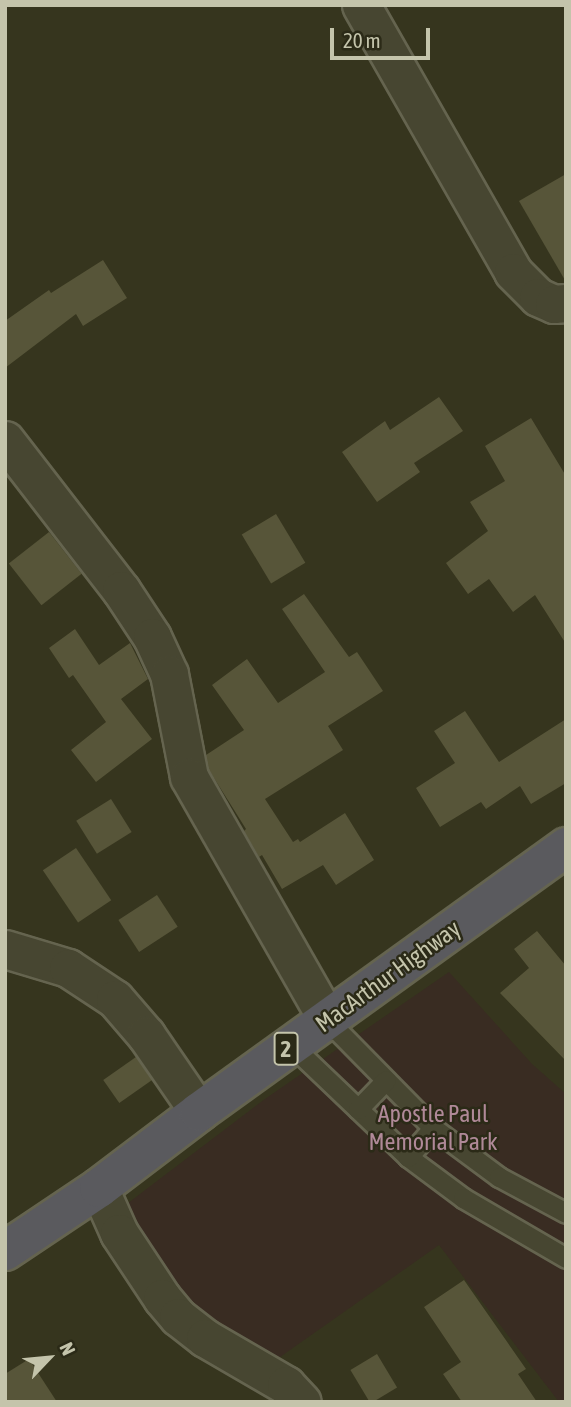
<!DOCTYPE html>
<html>
<head>
<meta charset="utf-8">
<style>
  body { margin:0 }
  #map { position:relative; width:571px; height:1407px; overflow:hidden; background:#36351e; font-family:"Asap Condensed",sans-serif }
  div>[style] { position:absolute }
  .green>* { inset:0; background:#392c22 }
  .building>* { inset:0; background:#575539; transform-origin:0 0 }
  .roads { filter:drop-shadow(2px 0 #65644f) drop-shadow(-2px 0 #65644f) drop-shadow(0 2px #65644f) drop-shadow(0 -2px #65644f) }
  .service>* { height:19px; margin:-9.5px; padding:0 9.5px; transform-origin:9.5px; border-radius:9.5px; background:#474631 }
  .minor>* { height:37px; margin:-18.5px; padding:0 18.5px; transform-origin:18.5px; border-radius:18.5px; background:#474631 }
  .trunk>* { height:38px; margin:-19px; padding:0 19px; transform-origin:19px; border-radius:19px; background:#5a5a5e }
  span { translate:-50% -50%; white-space:nowrap; text-align:center; line-height:1.15; -webkit-text-stroke:5px #2b2a17; paint-order:stroke }
  .shield-label span { padding:2px 5px; background:#2b2a17; border:2px solid; border-radius:5px; -webkit-text-stroke-width:0 }
  .shield-label { font-size:23px; color:#c4c4ab; font-weight:700 }
  .street-label { font-size:24px; color:#c4c4ab }
  .park-label { font-size:24px; color:#b08998 }
  .frame { position:absolute; inset:0; border:7px solid #c4c4ab; pointer-events:none }
  .north { position:absolute; left:14px; top:1323px; width:70px; height:70px; -webkit-text-stroke:5px #2b2a17; paint-order:stroke; rotate:64deg; font-size:19px; font-weight:700; line-height:28px; text-align:center; color:#c4c4ab }
  .north::after { content:''; display:block; margin:auto; width:24px; height:32px; background:#c4c4ab; clip-path:polygon(50% 0,100% 100%,50% 72%,0 100%) }
  .scale { position:absolute; left:330px; top:28px; width:100px; height:32px; box-sizing:border-box; border:4px solid #c4c4ab; border-top:0; padding-left:9px; font-size:21px; line-height:24px; white-space:nowrap; color:#c4c4ab; -webkit-text-stroke:5px #2b2a17; paint-order:stroke }
</style>
</head>
<body>
<div id="map">
  <div class="green">
    <i style="clip-path:polygon(449px 972px,532px 1064px,566px 1094px,566px 1402px,559px 1402px,439px 1245px,273px 1362px,188px 1314px,115px 1213px,265px 1099px)"></i>
  </div>
  <div class="building">
    <i style="clip-path:polygon(566px 174px,566px 282px,519px 201px)"></i>
    <i style="clip-path:polygon(103px 260px,127px 298px,83px 326px,76px 314px,5px 368px,5px 321px,49px 290px,51px 293px)"></i>
    <i style="clip-path:polygon(439px 397px,463px 431px,414px 463px,420px 472px,377px 502px,342px 452px,385px 421px,390px 430px)"></i>
    <i style="clip-path:polygon(531px 418px,566px 476px,566px 644px,535px 595px,513px 612px,489px 579px,468px 594px,446px 563px,488px 531px,470px 502px,505px 481px,485px 446px)"></i>
    <i style="left:276px;top:514px;width:57px;height:40px;rotate:59deg"></i>
    <i style="left:49px;top:532px;width:53px;height:51px;rotate:52deg"></i>
    <i style="clip-path:polygon(304px 594px,349px 657px,357px 652px,383px 691px,328px 726px,343px 750px,265px 799px,293px 842px,298px 839px,300px 842px,345px 813px,374px 860px,336px 885px,323px 865px,282px 889px,262px 855px,259px 857px,244px 831px,246px 829px,209px 770px,206px 755px,244px 730px,212px 685px,247px 659px,278px 703px,325px 672px,282px 609px)"></i>
    <i style="clip-path:polygon(75px 629px,99px 665px,130px 643px,148px 679px,121px 699px,152px 739px,96px 782px,71px 750px,106px 722px,73px 675px,69px 678px,49px 648px)"></i>
    <i style="clip-path:polygon(465px 711px,499px 762px,566px 719px,566px 783px,531px 804px,520px 786px,486px 809px,481px 802px,440px 827px,416px 788px,455px 763px,434px 731px)"></i>
    <i style="left:111px;top:799px;width:39px;height:41px;rotate:58deg"></i>
    <i style="left:76px;top:848px;width:63px;height:40px;rotate:56deg"></i>
    <i style="left:157px;top:895px;width:38px;height:46px;rotate:57deg"></i>
    <i style="clip-path:polygon(537px 931px,566px 966px,566px 1061px,500px 993px,529px 968px,514px 949px)"></i>
    <i style="left:136px;top:1057px;width:28px;height:40px;rotate:55deg"></i>
    <i style="clip-path:polygon(464px 1280px,526px 1369px,518px 1374px,537px 1402px,462px 1402px,443px 1374px,461px 1362px,424px 1307px)"></i>
    <i style="left:377px;top:1354px;width:39px;height:31px;rotate:59deg"></i>
    <i style="clip-path:polygon(29px 1359px,57px 1402px,5px 1402px,5px 1374px)"></i>
  </div>
  <div class="roads">
    <div class="service">
      <i style="left:328px;top:1021px;width:150px;rotate:45.5deg"></i>
      <i style="left:433px;top:1128px;width:82px;rotate:36.6deg"></i>
      <i style="left:499px;top:1177px;width:76px;rotate:28.2deg"></i>
      <i style="left:291px;top:1045px;width:162px;rotate:43.7deg"></i>
      <i style="left:408px;top:1157px;width:69px;rotate:36.7deg"></i>
      <i style="left:463px;top:1198px;width:119px;rotate:30.2deg"></i>
      <i style="left:358px;top:1109px;width:40px;rotate:-46deg"></i>
      <i style="left:408px;top:1157px;width:38px;rotate:-49deg"></i>
    </div>
    <div class="minor">
      <i style="left:361px;top:5px;width:307px;rotate:60.3deg"></i>
      <i style="left:513px;top:272px;width:35px;rotate:45deg"></i>
      <i style="left:538px;top:297px;width:17px;rotate:24deg"></i>
      <i style="left:554px;top:304px;width:12px;rotate:-5deg"></i>
      <i style="left:5px;top:440px;width:190px;rotate:52.3deg"></i>
      <i style="left:121px;top:590px;width:56px;rotate:56.6deg"></i>
      <i style="left:152px;top:637px;width:41px;rotate:65.3deg"></i>
      <i style="left:169px;top:674px;width:105px;rotate:79deg"></i>
      <i style="left:189px;top:777px;width:281px;rotate:60.3deg"></i>
      <i style="left:5px;top:949px;width:66px;rotate:16.8deg"></i>
      <i style="left:68px;top:968px;width:56px;rotate:33.4deg"></i>
      <i style="left:115px;top:999px;width:48px;rotate:49.3deg"></i>
      <i style="left:146px;top:1035px;width:93px;rotate:55.5deg"></i>
      <i style="left:99px;top:1188px;width:49px;rotate:66deg"></i>
      <i style="left:119px;top:1233px;width:78px;rotate:56.5deg"></i>
      <i style="left:162px;top:1298px;width:25px;rotate:50deg"></i>
      <i style="left:178px;top:1317px;width:34px;rotate:38deg"></i>
      <i style="left:205px;top:1338px;width:94px;rotate:30.1deg"></i>
      <i style="left:286px;top:1385px;width:23px;rotate:47deg"></i>
    </div>
    <div class="trunk">
      <i style="left:5px;top:1251px;width:113px;rotate:-33.8deg"></i>
      <i style="left:99px;top:1188px;width:126px;rotate:-37.2deg"></i>
      <i style="left:199px;top:1112px;width:453px;rotate:-35.8deg"></i>
    </div>
  </div>
  <div class="shield-label">
    <span style="left:286px;top:1049px">2</span>
  </div>
  <div class="street-label">
    <span style="left:388px;top:976px;rotate:-36deg">MacArthur Highway</span>
  </div>
  <div class="park-label">
    <span style="left:433px;top:1128px">Apostle Paul<br>Memorial Park</span>
  </div>
  <div class="frame"></div>
  <div class="north">N</div>
  <div class="scale">20 m</div>
</div>
</body>
</html>
